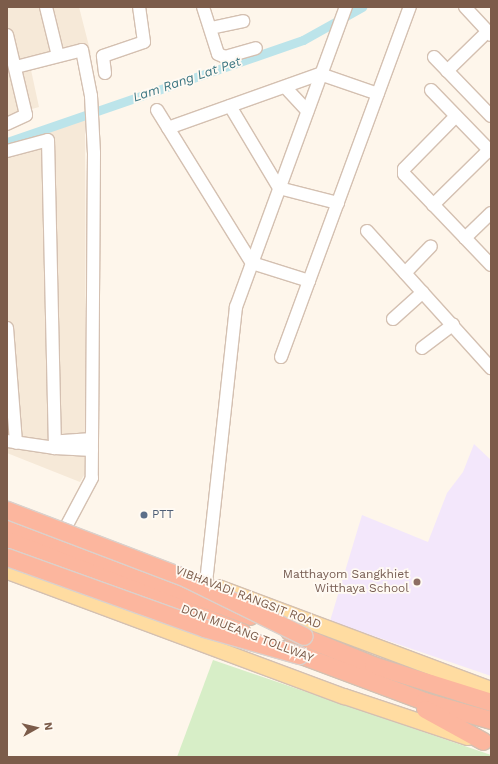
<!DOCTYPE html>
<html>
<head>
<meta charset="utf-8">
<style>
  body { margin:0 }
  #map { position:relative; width:498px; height:764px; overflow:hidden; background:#fef6eb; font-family:"Work Sans",sans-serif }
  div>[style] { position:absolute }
  .residential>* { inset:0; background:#f6e9d8 }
  .education>* { inset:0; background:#f3e7fb }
  .green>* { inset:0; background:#d7eec7 }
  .canal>* { height:9px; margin:-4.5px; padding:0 4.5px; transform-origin:4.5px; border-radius:4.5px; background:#bce4ea }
  .roads { filter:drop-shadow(1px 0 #d4c0b1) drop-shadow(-1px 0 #d4c0b1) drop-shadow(0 1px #d4c0b1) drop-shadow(0 -1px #d4c0b1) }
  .minor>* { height:12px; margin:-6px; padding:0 6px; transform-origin:6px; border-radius:6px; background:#fff }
  .major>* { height:15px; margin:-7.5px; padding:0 7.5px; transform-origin:7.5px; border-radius:7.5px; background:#ffdca1 }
  .highway>* { height:17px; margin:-8.5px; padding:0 8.5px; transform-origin:8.5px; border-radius:8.5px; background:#fcb69e }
  .bridges { filter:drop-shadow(1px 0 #dad1cc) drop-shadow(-1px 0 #dad1cc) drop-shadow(0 1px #dad1cc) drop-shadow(0 -1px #dad1cc) }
  .highway-bridge>* { height:17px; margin:-8.5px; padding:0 8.5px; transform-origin:8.5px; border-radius:8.5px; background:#fcb69e }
  .dots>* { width:11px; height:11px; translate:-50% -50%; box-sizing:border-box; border:2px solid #fffaf3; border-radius:50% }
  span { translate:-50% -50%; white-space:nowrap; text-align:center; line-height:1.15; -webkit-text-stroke:3.5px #fffaf3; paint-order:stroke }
  .service-label { font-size:12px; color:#4e5e75 }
  .left { translate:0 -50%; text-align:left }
  .education-label { font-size:12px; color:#785e54 }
  .right { translate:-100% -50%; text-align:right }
  .street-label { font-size:12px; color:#7c5c4a }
  .water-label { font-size:13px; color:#3c7682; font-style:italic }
  .frame { position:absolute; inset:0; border:8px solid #7c5c4a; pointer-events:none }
  .north { position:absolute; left:16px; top:708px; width:40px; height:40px; -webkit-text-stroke:3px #fffaf3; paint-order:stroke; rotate:82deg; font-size:11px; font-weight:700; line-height:16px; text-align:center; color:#7c5c4a }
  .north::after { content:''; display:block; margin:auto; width:14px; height:18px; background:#7c5c4a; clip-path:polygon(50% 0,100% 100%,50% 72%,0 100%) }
</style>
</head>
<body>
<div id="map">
  <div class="residential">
    <i style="clip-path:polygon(7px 7px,79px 7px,91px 54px,31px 70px,39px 107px,7px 116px)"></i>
    <i style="clip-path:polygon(85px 114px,86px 472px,80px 482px,7px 453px,7px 143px)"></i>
  </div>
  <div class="education">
    <i style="clip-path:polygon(474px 444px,491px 460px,491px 676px,330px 621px,362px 515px,428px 542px,447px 493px,463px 472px)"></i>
  </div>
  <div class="green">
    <i style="clip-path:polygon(213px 660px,491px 755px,491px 757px,177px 757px)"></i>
  </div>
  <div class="canal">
    <i style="left:7px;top:142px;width:313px;rotate:-19deg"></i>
    <i style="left:303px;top:40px;width:68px;rotate:-29.2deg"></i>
  </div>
  <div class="roads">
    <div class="minor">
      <i style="left:46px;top:7px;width:50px;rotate:76.2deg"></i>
      <i style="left:203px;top:7px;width:49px;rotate:72.3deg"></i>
      <i style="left:218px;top:54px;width:8px;rotate:23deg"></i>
      <i style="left:225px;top:57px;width:32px;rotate:-16deg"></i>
      <i style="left:465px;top:7px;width:38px;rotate:47deg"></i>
      <i style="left:211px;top:28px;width:33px;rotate:-12deg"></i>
      <i style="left:7px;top:35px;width:82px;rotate:76.6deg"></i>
      <i style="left:26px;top:115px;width:21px;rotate:155deg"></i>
      <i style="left:434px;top:57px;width:82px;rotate:46deg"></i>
      <i style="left:16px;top:67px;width:68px;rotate:-14.4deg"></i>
      <i style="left:82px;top:50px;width:47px;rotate:78.9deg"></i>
      <i style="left:91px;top:96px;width:57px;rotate:87deg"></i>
      <i style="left:94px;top:153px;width:325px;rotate:90.4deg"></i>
      <i style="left:92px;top:478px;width:53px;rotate:118deg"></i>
      <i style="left:447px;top:71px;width:57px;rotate:-44.3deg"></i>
      <i style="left:105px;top:73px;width:17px;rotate:-97deg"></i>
      <i style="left:103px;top:56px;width:43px;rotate:-18.9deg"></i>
      <i style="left:144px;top:42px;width:35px;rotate:-98deg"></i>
      <i style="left:285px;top:87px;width:33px;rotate:47deg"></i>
      <i style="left:431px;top:90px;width:86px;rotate:45.9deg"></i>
      <i style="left:230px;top:106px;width:96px;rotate:59.1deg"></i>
      <i style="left:279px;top:188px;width:61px;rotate:14.3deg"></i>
      <i style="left:157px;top:110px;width:180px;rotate:58.2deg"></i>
      <i style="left:252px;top:263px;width:60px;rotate:17.5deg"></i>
      <i style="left:456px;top:116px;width:74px;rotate:134.5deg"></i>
      <i style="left:404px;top:169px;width:5px;rotate:90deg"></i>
      <i style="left:404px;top:174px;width:126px;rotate:46.3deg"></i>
      <i style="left:168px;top:128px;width:161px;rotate:-19.6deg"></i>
      <i style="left:320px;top:74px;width:61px;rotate:19deg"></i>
      <i style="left:7px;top:151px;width:42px;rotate:-15deg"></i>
      <i style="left:48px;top:140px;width:308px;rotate:88.7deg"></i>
      <i style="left:55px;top:448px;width:49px;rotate:-171.7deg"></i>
      <i style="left:433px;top:205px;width:78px;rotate:-44.5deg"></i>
      <i style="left:367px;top:231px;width:185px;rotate:47.9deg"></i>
      <i style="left:465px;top:238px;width:36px;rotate:-44deg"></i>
      <i style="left:405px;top:273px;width:37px;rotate:-46deg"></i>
      <i style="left:393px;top:319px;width:40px;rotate:-42deg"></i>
      <i style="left:7px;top:328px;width:115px;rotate:85.5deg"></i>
      <i style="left:422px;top:348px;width:39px;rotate:-37deg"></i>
      <i style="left:281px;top:357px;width:373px;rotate:-69.8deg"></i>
      <i style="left:92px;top:439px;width:29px;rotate:176deg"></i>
      <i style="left:63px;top:441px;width:11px;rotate:139deg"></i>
      <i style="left:55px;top:448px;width:37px;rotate:3deg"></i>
      <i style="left:206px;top:583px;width:278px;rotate:-83.8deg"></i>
      <i style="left:236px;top:307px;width:320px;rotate:-69.9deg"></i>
    </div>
    <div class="major">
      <i style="left:7px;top:571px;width:359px;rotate:20.4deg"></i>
      <i style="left:344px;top:696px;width:130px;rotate:18.4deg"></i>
      <i style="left:218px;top:587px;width:291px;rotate:20.5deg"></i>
    </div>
    <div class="highway">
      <i style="left:7px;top:526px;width:259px;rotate:20.3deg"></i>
      <i style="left:7px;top:540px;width:252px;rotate:21.4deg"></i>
      <i style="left:289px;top:631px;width:91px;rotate:22deg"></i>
      <i style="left:373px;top:665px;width:124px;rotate:17.4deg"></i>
      <i style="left:285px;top:649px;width:148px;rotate:20.5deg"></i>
      <i style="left:424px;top:701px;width:70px;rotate:15.8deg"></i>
      <i style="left:425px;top:709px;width:66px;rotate:28.9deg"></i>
    </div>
  </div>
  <div class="bridges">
    <div class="highway-bridge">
      <i style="left:7px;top:510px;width:191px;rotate:20.8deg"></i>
      <i style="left:186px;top:578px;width:131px;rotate:26.2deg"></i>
      <i style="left:7px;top:557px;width:209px;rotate:19.8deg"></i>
      <i style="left:204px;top:628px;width:99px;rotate:15.9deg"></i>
    </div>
  </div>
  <div class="dots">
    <i style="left:144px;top:515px;background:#5c6f8a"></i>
    <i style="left:417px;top:582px;background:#8d6e63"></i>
  </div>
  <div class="service-label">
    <span class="left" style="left:152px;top:515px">PTT</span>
  </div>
  <div class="education-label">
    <span class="right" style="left:409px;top:582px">Matthayom Sangkhiet<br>Witthaya School</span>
  </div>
  <div class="street-label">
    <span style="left:248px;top:598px;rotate:21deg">VIBHAVADI RANGSIT ROAD</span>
    <span style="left:247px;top:634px;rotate:21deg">DON MUEANG TOLLWAY</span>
  </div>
  <div class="water-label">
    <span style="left:187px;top:80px;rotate:-19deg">Lam Rang Lat Pet</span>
  </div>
  <div class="frame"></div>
  <div class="north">N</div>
</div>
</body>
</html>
